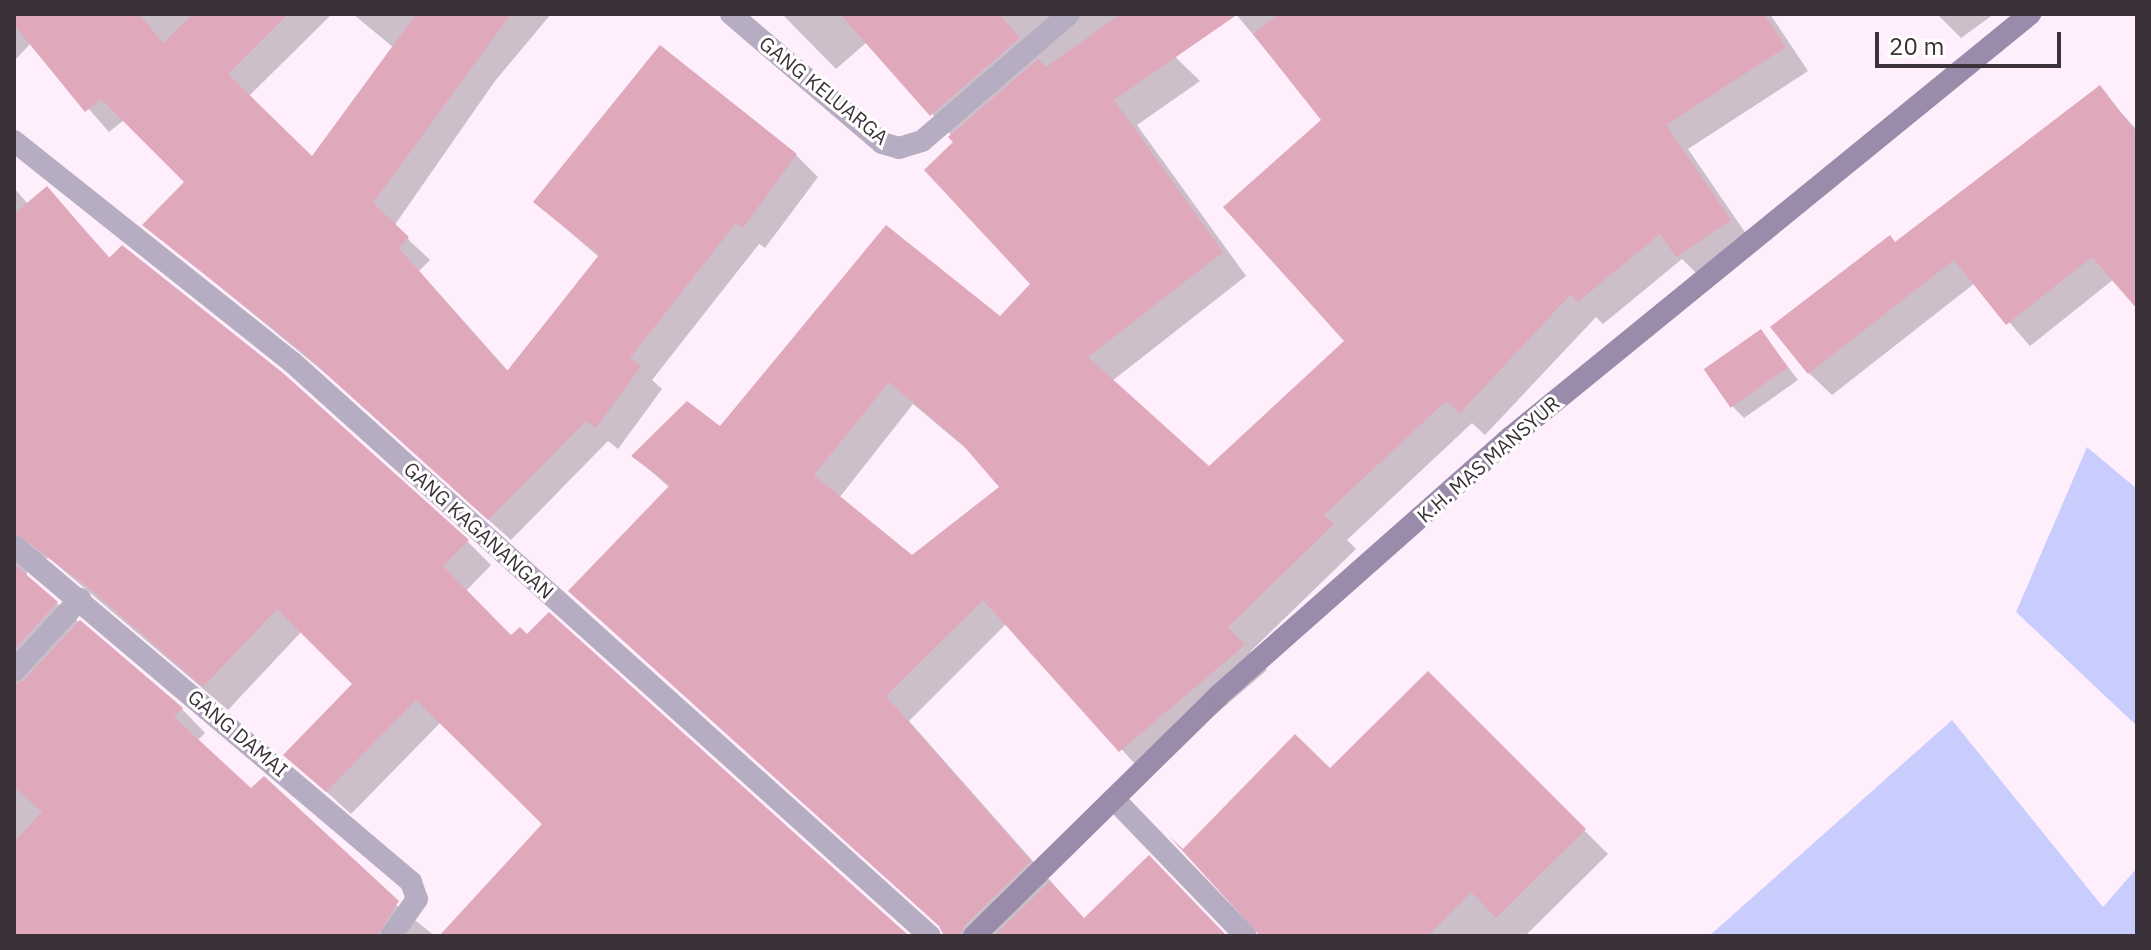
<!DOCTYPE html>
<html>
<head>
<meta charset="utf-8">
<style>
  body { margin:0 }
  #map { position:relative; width:2151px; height:950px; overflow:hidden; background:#ffeffc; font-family:"IBM Plex Sans",sans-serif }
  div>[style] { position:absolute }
  .water>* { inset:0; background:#c9cdfe }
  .shadow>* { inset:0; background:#0003 }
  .building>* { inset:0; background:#dfa9bb; transform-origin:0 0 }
  .service>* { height:22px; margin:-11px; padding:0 11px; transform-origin:11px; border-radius:11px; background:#b7adc2 }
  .minor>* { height:22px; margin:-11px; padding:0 11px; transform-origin:11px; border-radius:11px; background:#b7adc2 }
  .secondary>* { height:22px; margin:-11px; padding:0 11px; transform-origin:11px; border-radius:11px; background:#998ba9 }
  span { translate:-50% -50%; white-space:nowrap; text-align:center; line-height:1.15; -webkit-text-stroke:6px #fff; paint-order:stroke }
  .street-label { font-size:20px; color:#3a3238 }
  .frame { position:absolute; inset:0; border:16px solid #3a3238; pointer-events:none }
  .scale { position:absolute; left:1875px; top:32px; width:186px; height:36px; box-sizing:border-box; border:4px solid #3a3238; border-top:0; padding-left:10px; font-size:24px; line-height:28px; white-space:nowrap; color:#3a3238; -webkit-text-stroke:6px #fff; paint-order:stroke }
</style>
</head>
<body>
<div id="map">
  <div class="water">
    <i style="clip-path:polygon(2087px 447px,2137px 489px,2137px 726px,2016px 612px)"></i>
    <i style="clip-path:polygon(1952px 720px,2103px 907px,2137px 868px,2137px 936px,1709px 936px)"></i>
  </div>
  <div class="shadow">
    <i style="clip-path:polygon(14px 14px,332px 14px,248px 97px,312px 159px,394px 48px,353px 14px,551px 14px,495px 81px,394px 226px,430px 260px,419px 271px,509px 372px,600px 258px,535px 202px,796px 155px,818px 177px,765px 248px,759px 244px,652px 380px,662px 389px,618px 449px,608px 441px,511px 540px,325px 373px,145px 225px,187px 182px,124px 120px,109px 132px,31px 43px,14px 61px)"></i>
    <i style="clip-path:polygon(evenodd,782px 14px,1131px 14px,1200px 81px,1137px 125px,1246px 276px,1112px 381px,1209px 469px,1347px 342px,1324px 121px,1236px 14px,1770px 14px,1808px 71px,1688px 149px,1753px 244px,1702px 279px,1682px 259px,1603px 324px,1596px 317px,1485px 435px,1472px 423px,1347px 540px,1356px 549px,1250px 652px,1267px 670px,1145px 775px,1007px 623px,909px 721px,1085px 920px,1225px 936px,944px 936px,942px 928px,571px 591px,670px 488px,634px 456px,720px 429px,1001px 318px,1032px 284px,952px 136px,867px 42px,836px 69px,782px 14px,913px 404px,976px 457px,1002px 487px,912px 558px,839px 498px,913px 404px)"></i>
    <i style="clip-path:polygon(1937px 14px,1994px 14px,1961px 38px)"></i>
    <i style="clip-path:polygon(2099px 88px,2137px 130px,2137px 306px,2114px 279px,2030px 346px,1975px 283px,1832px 395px,1809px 373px,1896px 244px)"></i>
    <i style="clip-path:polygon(14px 188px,28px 204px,47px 189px,111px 259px,467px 541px,491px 565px,465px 592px,511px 638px,527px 637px,549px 614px,909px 936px,442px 936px,544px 824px,441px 722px,351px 814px,286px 755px,355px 684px,302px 631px,228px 710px,49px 558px,27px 560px,27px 578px,182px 709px,205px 733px,197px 741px,251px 791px,435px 936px,14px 936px)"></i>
    <i style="clip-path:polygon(1761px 331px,1798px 380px,1744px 418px,1733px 407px)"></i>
    <i style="clip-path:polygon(1428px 674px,1608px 854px,1525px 936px,1261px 936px,1331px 771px)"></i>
  </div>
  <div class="building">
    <i style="clip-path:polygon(14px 14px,139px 14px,163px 43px,193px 14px,288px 14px,228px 74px,312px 156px,416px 14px,511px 14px,373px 203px,409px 237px,399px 248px,507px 371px,599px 255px,533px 202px,660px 45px,797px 154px,743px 228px,736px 223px,630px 358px,641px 366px,596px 428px,586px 421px,488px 520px,301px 351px,142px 225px,184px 182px,101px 99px,85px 112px,14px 25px)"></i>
    <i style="clip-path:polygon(840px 14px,999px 14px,1020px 38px,930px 116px)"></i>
    <i style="clip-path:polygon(evenodd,1121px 14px,1238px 14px,1114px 100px,1223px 252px,1088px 357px,1209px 466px,1344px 341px,1223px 207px,1321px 120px,1253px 34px,1278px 14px,1764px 14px,1786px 47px,1666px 125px,1731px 220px,1676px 257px,1660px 234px,1578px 302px,1571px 294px,1460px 413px,1446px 401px,1324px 515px,1334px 524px,1228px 627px,1245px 645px,1119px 752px,983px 600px,886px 696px,1031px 861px,964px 926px,960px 936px,944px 936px,939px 926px,568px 591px,670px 485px,631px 456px,687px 401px,720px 426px,886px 225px,1000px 316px,1030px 284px,924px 170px,953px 142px,948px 137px,1038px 59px,1046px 67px,1121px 14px,889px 382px,962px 444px,999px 487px,912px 555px,814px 475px,889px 382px)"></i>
    <i style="clip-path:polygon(2100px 85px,2137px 134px,2137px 309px,2092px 257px,2006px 325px,1954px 260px,1808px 374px,1770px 327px,1890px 235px,1895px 242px)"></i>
    <i style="clip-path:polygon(47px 186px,109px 258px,122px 245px,283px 373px,469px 540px,443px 566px,511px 635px,520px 627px,527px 634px,549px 612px,909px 936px,439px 936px,542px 824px,416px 700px,326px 792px,283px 755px,352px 684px,277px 609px,203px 687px,89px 588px,14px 532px,14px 214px)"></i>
    <i style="left:1761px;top:329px;width:47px;height:70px;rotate:55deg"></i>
    <i style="clip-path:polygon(14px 564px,58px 602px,14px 650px)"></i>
    <i style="clip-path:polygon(80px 620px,183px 708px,174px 717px,251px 788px,264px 776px,399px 901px,377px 936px,14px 936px,14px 842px,42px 812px,14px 787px,14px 685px,24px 680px)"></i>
    <i style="clip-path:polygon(1428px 671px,1586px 829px,1496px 918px,1471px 892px,1428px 936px,1260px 936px,1169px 836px,1183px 849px,1295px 734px,1330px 768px)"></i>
    <i style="clip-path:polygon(1149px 855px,1227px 936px,994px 936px,1050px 881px,1084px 918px)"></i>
  </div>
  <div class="service">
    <i style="left:1114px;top:799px;width:190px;rotate:46.1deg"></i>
  </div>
  <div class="minor">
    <i style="left:731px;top:14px;width:199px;rotate:40.5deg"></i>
    <i style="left:882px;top:143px;width:18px;rotate:16deg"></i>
    <i style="left:899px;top:148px;width:24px;rotate:-17deg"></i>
    <i style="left:922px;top:141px;width:194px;rotate:-40.8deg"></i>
    <i style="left:14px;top:141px;width:355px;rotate:38.5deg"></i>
    <i style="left:292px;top:362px;width:858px;rotate:41.98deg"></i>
    <i style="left:14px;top:546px;width:520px;rotate:40.24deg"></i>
    <i style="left:411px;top:882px;width:18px;rotate:71deg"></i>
    <i style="left:417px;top:899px;width:45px;rotate:125.1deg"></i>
    <i style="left:14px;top:671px;width:98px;rotate:-47.5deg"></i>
  </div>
  <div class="secondary">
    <i style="left:974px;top:936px;width:342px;rotate:-44.5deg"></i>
    <i style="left:1218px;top:696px;width:391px;rotate:-41.5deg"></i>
    <i style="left:1511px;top:437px;width:670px;rotate:-39.18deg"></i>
  </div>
  <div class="street-label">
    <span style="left:824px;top:90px;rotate:39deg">GANG KELUARGA</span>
    <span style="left:1488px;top:459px;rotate:-41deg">K.H. MAS MANSYUR</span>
    <span style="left:479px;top:530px;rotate:42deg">GANG KAGANANGAN</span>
    <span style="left:238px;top:733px;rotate:40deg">GANG DAMAI</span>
  </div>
  <div class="frame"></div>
  <div class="scale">20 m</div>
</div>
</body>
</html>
